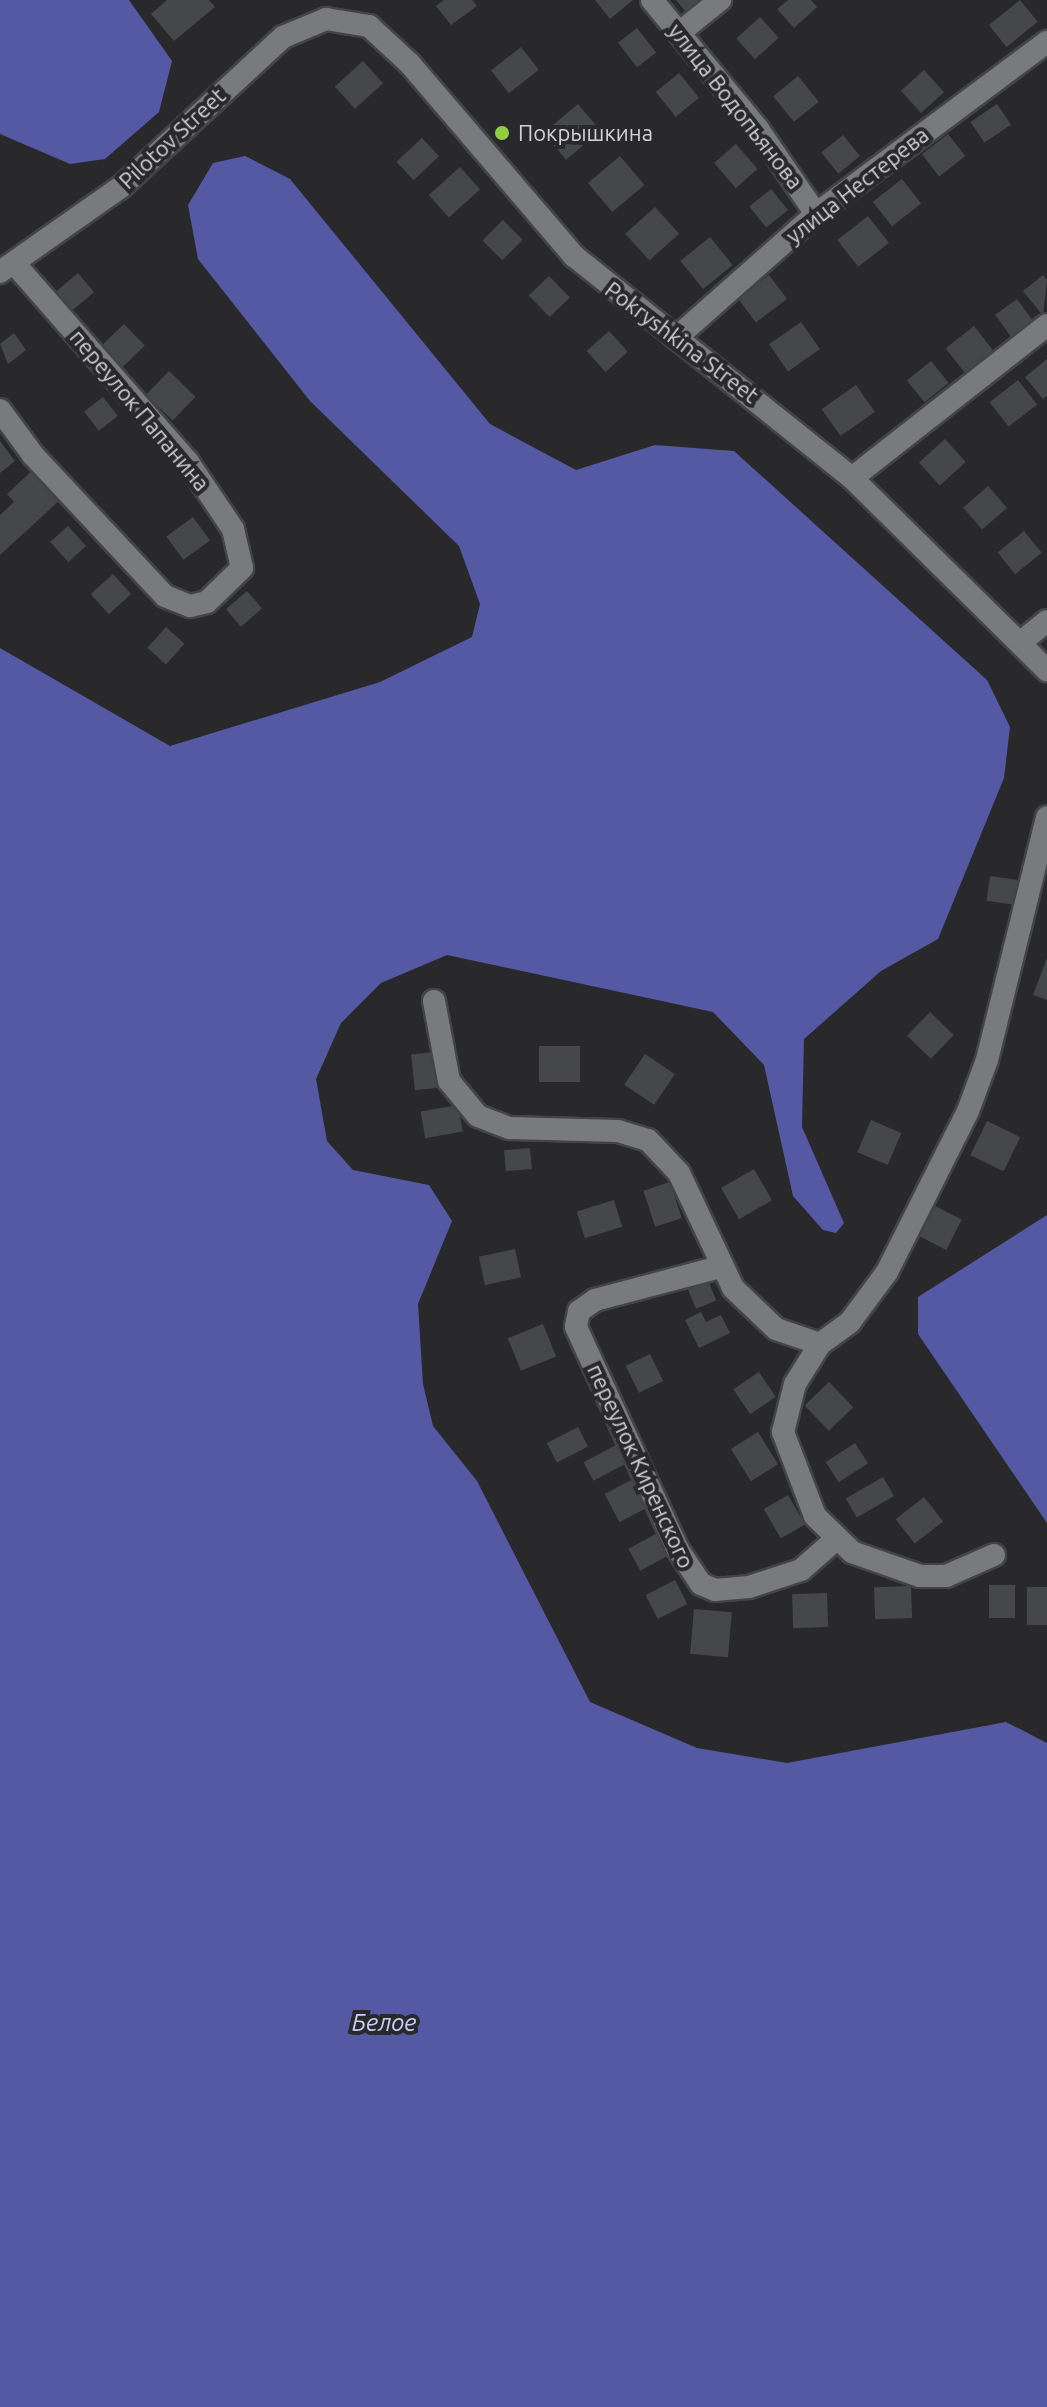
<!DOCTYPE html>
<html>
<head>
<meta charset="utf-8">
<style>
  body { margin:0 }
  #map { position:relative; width:1047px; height:2407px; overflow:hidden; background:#29292c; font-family:Ubuntu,sans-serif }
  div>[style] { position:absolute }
  .water>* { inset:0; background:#5558a2 }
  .building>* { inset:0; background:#46474a; transform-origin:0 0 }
  .roads { filter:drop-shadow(2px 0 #434447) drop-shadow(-2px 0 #434447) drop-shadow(0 2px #434447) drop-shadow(0 -2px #434447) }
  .minor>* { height:22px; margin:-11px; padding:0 11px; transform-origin:11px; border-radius:11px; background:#797a7e }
  .dots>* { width:22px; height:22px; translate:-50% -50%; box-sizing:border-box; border:4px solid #29292c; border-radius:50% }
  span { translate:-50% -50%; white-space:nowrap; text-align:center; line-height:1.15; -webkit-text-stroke:8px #29292c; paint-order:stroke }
  .street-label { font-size:22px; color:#d2d2d4 }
  .poi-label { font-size:22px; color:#d2d2d4 }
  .left { translate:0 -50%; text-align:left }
  .water-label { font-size:24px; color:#c8cef8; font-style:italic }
</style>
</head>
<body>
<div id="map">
  <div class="water">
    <i style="clip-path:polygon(0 0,129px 0,172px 61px,159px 112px,105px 159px,70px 164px,0 134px)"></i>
    <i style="clip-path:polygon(245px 156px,290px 179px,490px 424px,576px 470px,655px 445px,734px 451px,987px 680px,1010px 727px,1004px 778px,938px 939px,881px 971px,804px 1039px,802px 1127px,844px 1223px,836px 1233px,823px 1230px,793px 1196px,764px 1065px,713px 1012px,447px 955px,381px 983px,341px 1023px,316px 1079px,327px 1141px,353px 1170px,429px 1185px,452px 1221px,418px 1304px,423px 1384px,433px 1426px,477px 1481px,590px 1702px,697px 1748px,787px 1763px,1006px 1722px,1047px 1743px,1047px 2407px,0 2407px,0 648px,170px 746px,380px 682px,472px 637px,480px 604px,459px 546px,310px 401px,198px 259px,188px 205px,213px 163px)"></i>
    <i style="clip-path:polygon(1047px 1215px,1047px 1523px,918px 1334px,918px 1297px)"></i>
  </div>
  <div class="building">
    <i style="clip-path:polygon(167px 0,209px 0,215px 7px,174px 41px,151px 14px)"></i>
    <i style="clip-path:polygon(444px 0,472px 0,477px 6px,451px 25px,436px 6px)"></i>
    <i style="clip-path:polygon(595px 0,633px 0,610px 19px)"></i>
    <i style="clip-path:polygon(676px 0,700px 0,686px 12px)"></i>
    <i style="clip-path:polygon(788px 0,811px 0,817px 7px,794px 28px,777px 9px)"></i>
    <i style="left:1020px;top:0;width:28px;height:40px;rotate:51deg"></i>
    <i style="left:760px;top:17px;width:28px;height:32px;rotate:48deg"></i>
    <i style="left:637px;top:28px;width:31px;height:24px;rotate:52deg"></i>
    <i style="left:521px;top:47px;width:29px;height:38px;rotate:52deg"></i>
    <i style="left:363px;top:61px;width:30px;height:38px;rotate:48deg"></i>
    <i style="left:924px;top:70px;width:30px;height:31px;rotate:48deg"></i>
    <i style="left:679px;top:73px;width:32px;height:30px;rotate:51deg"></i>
    <i style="left:798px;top:76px;width:33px;height:32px;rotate:51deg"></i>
    <i style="left:578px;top:104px;width:35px;height:45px;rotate:50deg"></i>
    <i style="left:997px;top:104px;width:25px;height:32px;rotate:56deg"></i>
    <i style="left:948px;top:134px;width:28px;height:33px;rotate:52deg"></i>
    <i style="left:843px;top:135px;width:27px;height:28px;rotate:51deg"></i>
    <i style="left:422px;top:138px;width:25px;height:35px;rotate:47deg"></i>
    <i style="left:736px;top:144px;width:33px;height:29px;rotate:49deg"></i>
    <i style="left:620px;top:156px;width:38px;height:42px;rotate:50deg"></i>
    <i style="left:460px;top:167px;width:30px;height:42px;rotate:48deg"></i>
    <i style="left:902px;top:179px;width:31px;height:37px;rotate:52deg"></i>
    <i style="left:771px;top:189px;width:27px;height:28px;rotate:51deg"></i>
    <i style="left:655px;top:207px;width:36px;height:40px;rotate:48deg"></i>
    <i style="left:868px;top:216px;width:34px;height:39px;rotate:52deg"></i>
    <i style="left:503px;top:220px;width:28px;height:29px;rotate:45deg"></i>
    <i style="left:710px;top:237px;width:36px;height:38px;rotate:51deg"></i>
    <i style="left:78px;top:273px;width:25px;height:29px;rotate:50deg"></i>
    <i style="left:769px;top:275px;width:30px;height:39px;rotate:53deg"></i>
    <i style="clip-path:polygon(1043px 275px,1047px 280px,1043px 316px,1023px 291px)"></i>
    <i style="left:549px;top:276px;width:30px;height:28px;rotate:46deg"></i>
    <i style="left:1017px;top:299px;width:27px;height:27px;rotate:54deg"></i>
    <i style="left:801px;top:322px;width:33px;height:39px;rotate:55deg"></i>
    <i style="left:124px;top:324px;width:30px;height:33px;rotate:46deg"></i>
    <i style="left:974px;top:326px;width:31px;height:36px;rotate:52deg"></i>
    <i style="left:609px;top:331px;width:28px;height:30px;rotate:48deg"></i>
    <i style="clip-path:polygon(14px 333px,26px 350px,8px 364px,0 344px)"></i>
    <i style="clip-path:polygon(1047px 359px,1047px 396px,1043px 399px,1025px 377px)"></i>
    <i style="left:931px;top:361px;width:28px;height:31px;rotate:51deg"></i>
    <i style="left:169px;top:371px;width:37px;height:33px;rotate:44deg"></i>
    <i style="left:1018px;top:380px;width:31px;height:36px;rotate:52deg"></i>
    <i style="left:856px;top:385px;width:33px;height:42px;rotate:55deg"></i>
    <i style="left:103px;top:397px;width:24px;height:24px;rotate:52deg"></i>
    <i style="left:945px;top:439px;width:31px;height:35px;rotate:48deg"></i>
    <i style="clip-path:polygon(0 441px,15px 461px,0 473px)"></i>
    <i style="clip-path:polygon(34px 469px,61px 499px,0 555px,0 515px,14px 502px,7px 494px)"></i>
    <i style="left:988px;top:486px;width:29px;height:33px;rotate:49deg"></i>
    <i style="left:193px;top:517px;width:29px;height:33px;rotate:54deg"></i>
    <i style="left:68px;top:526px;width:27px;height:24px;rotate:48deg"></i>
    <i style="left:1024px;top:531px;width:28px;height:34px;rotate:51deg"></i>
    <i style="left:113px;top:574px;width:27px;height:30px;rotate:48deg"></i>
    <i style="left:247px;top:591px;width:23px;height:28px;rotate:49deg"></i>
    <i style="left:166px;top:627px;width:25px;height:28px;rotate:42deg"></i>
    <i style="left:990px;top:876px;width:28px;height:25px;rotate:8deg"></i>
    <i style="clip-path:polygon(1047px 958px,1047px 1000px,1033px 995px)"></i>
    <i style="left:930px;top:1012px;width:33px;height:33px;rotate:44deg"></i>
    <i style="left:539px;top:1046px;width:41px;height:36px"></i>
    <i style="left:435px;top:1052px;width:36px;height:24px;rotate:84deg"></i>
    <i style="left:645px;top:1054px;width:36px;height:37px;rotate:34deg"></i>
    <i style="left:458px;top:1105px;width:27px;height:38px;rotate:80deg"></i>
    <i style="left:871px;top:1120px;width:33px;height:35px;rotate:23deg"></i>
    <i style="left:987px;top:1121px;width:37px;height:38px;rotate:26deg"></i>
    <i style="left:530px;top:1148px;width:21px;height:26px;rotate:85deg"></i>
    <i style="left:754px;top:1169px;width:36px;height:38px;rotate:60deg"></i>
    <i style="left:670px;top:1182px;width:38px;height:28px;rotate:72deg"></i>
    <i style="left:614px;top:1200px;width:28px;height:39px;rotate:73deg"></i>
    <i style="left:935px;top:1206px;width:30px;height:34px;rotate:27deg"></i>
    <i style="left:515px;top:1249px;width:29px;height:37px;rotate:78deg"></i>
    <i style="left:708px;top:1280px;width:22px;height:22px;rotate:68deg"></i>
    <i style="clip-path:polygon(701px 1312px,706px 1322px,721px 1315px,730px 1333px,699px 1348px,685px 1320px)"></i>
    <i style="left:543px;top:1324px;width:35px;height:38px;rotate:68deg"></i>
    <i style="left:650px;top:1354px;width:30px;height:27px;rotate:64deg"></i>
    <i style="left:759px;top:1372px;width:30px;height:31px;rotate:56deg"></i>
    <i style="left:829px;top:1382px;width:35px;height:34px;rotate:46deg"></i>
    <i style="left:578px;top:1427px;width:22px;height:35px;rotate:63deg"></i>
    <i style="left:758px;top:1432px;width:38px;height:32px;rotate:58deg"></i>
    <i style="left:855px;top:1443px;width:24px;height:35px;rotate:57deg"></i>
    <i style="left:618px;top:1444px;width:21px;height:39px;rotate:62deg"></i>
    <i style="left:883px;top:1477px;width:22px;height:43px;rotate:60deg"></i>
    <i style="left:631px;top:1480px;width:32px;height:30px;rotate:62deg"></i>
    <i style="left:788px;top:1495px;width:34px;height:28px;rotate:60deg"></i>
    <i style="left:924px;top:1497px;width:31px;height:36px;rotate:52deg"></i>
    <i style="left:659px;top:1532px;width:25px;height:35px;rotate:61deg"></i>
    <i style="left:675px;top:1580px;width:27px;height:33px;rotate:63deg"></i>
    <i style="left:989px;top:1585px;width:26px;height:33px"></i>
    <i style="left:911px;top:1586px;width:32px;height:37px;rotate:88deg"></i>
    <i style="left:1047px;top:1587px;width:38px;height:20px;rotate:90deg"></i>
    <i style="left:827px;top:1593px;width:34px;height:35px;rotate:88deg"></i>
    <i style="left:694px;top:1609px;width:38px;height:45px;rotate:5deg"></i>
  </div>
  <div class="roads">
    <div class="minor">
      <i style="left:652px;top:0;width:167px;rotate:50.6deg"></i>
      <i style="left:758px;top:129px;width:103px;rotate:55.7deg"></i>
      <i style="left:679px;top:33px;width:53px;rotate:-38.8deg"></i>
      <i style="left:0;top:272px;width:148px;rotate:-35.1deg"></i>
      <i style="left:121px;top:187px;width:221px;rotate:-42.8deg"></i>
      <i style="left:283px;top:37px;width:47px;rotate:-22.7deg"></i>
      <i style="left:326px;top:19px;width:44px;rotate:9.2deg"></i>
      <i style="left:369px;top:26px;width:56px;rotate:42.8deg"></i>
      <i style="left:410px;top:64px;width:253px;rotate:49.5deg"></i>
      <i style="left:574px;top:256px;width:356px;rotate:38.6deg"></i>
      <i style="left:852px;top:478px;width:274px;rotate:44.6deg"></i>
      <i style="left:676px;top:338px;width:187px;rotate:-41.5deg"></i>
      <i style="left:816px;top:214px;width:288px;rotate:-36.7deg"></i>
      <i style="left:0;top:410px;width:56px;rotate:53.7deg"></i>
      <i style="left:33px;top:455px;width:193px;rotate:46.9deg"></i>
      <i style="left:165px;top:596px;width:27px;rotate:22deg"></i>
      <i style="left:190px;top:606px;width:17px;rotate:-13deg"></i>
      <i style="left:207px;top:602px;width:49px;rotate:-44.2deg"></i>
      <i style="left:242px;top:568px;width:40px;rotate:-103deg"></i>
      <i style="left:233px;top:529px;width:81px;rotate:-123.9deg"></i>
      <i style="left:188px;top:462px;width:264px;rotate:-131.2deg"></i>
      <i style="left:852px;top:478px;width:248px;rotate:-38.1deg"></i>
      <i style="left:1021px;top:642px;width:33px;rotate:-39deg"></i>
      <i style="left:434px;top:1001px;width:81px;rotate:79.4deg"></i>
      <i style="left:449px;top:1081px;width:45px;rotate:50.4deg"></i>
      <i style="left:478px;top:1116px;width:34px;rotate:21deg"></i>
      <i style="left:510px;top:1128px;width:108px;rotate:1.6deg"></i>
      <i style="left:618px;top:1131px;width:31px;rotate:17deg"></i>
      <i style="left:648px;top:1140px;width:45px;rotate:46.8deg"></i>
      <i style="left:679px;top:1173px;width:127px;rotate:64.8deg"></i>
      <i style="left:733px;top:1288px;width:59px;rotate:43.6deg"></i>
      <i style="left:776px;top:1329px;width:46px;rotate:18.8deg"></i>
      <i style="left:720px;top:1267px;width:129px;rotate:165.2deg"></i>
      <i style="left:595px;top:1300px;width:19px;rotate:145deg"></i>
      <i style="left:579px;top:1311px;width:16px;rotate:101deg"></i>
      <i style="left:576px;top:1327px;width:243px;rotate:65.4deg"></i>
      <i style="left:677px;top:1548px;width:43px;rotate:56.3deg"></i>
      <i style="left:701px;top:1584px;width:15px;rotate:23deg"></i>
      <i style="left:715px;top:1590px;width:34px;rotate:-5deg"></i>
      <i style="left:749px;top:1587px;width:55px;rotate:-18.1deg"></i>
      <i style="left:801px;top:1570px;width:45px;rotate:-41.4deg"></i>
      <i style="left:994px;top:1555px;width:52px;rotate:156.4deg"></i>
      <i style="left:946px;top:1576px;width:26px;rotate:180deg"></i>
      <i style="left:920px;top:1576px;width:72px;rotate:-160.6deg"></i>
      <i style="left:852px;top:1552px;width:52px;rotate:-135.8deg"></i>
      <i style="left:815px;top:1516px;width:90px;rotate:-110.9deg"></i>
      <i style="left:783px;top:1432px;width:49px;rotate:-76deg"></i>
      <i style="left:795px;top:1384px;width:47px;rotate:-58deg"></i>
      <i style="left:820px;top:1344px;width:37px;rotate:-36deg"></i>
      <i style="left:850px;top:1322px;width:62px;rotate:-53.5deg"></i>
      <i style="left:887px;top:1272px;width:180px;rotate:-63.3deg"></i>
      <i style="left:968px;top:1111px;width:54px;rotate:-69.6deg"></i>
      <i style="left:987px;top:1060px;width:250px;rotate:-76.1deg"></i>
    </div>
  </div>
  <div class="dots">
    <i style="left:502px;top:133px;background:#92cd3f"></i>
  </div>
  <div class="street-label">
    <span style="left:736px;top:106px;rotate:52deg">улица Водопьянова</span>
    <span style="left:172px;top:138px;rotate:-43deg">Pilotov Street</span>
    <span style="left:857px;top:185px;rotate:-38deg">улица Нестерева</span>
    <span style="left:682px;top:342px;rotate:37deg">Pokryshkina Street</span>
    <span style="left:140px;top:410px;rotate:50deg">переулок Папанина</span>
    <span style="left:641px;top:1466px;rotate:65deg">переулок Киренского</span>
  </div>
  <div class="poi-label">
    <span class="left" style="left:518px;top:133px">Покрышкина</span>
  </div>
  <div class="water-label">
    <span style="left:384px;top:2023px">Белое</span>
  </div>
</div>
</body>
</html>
